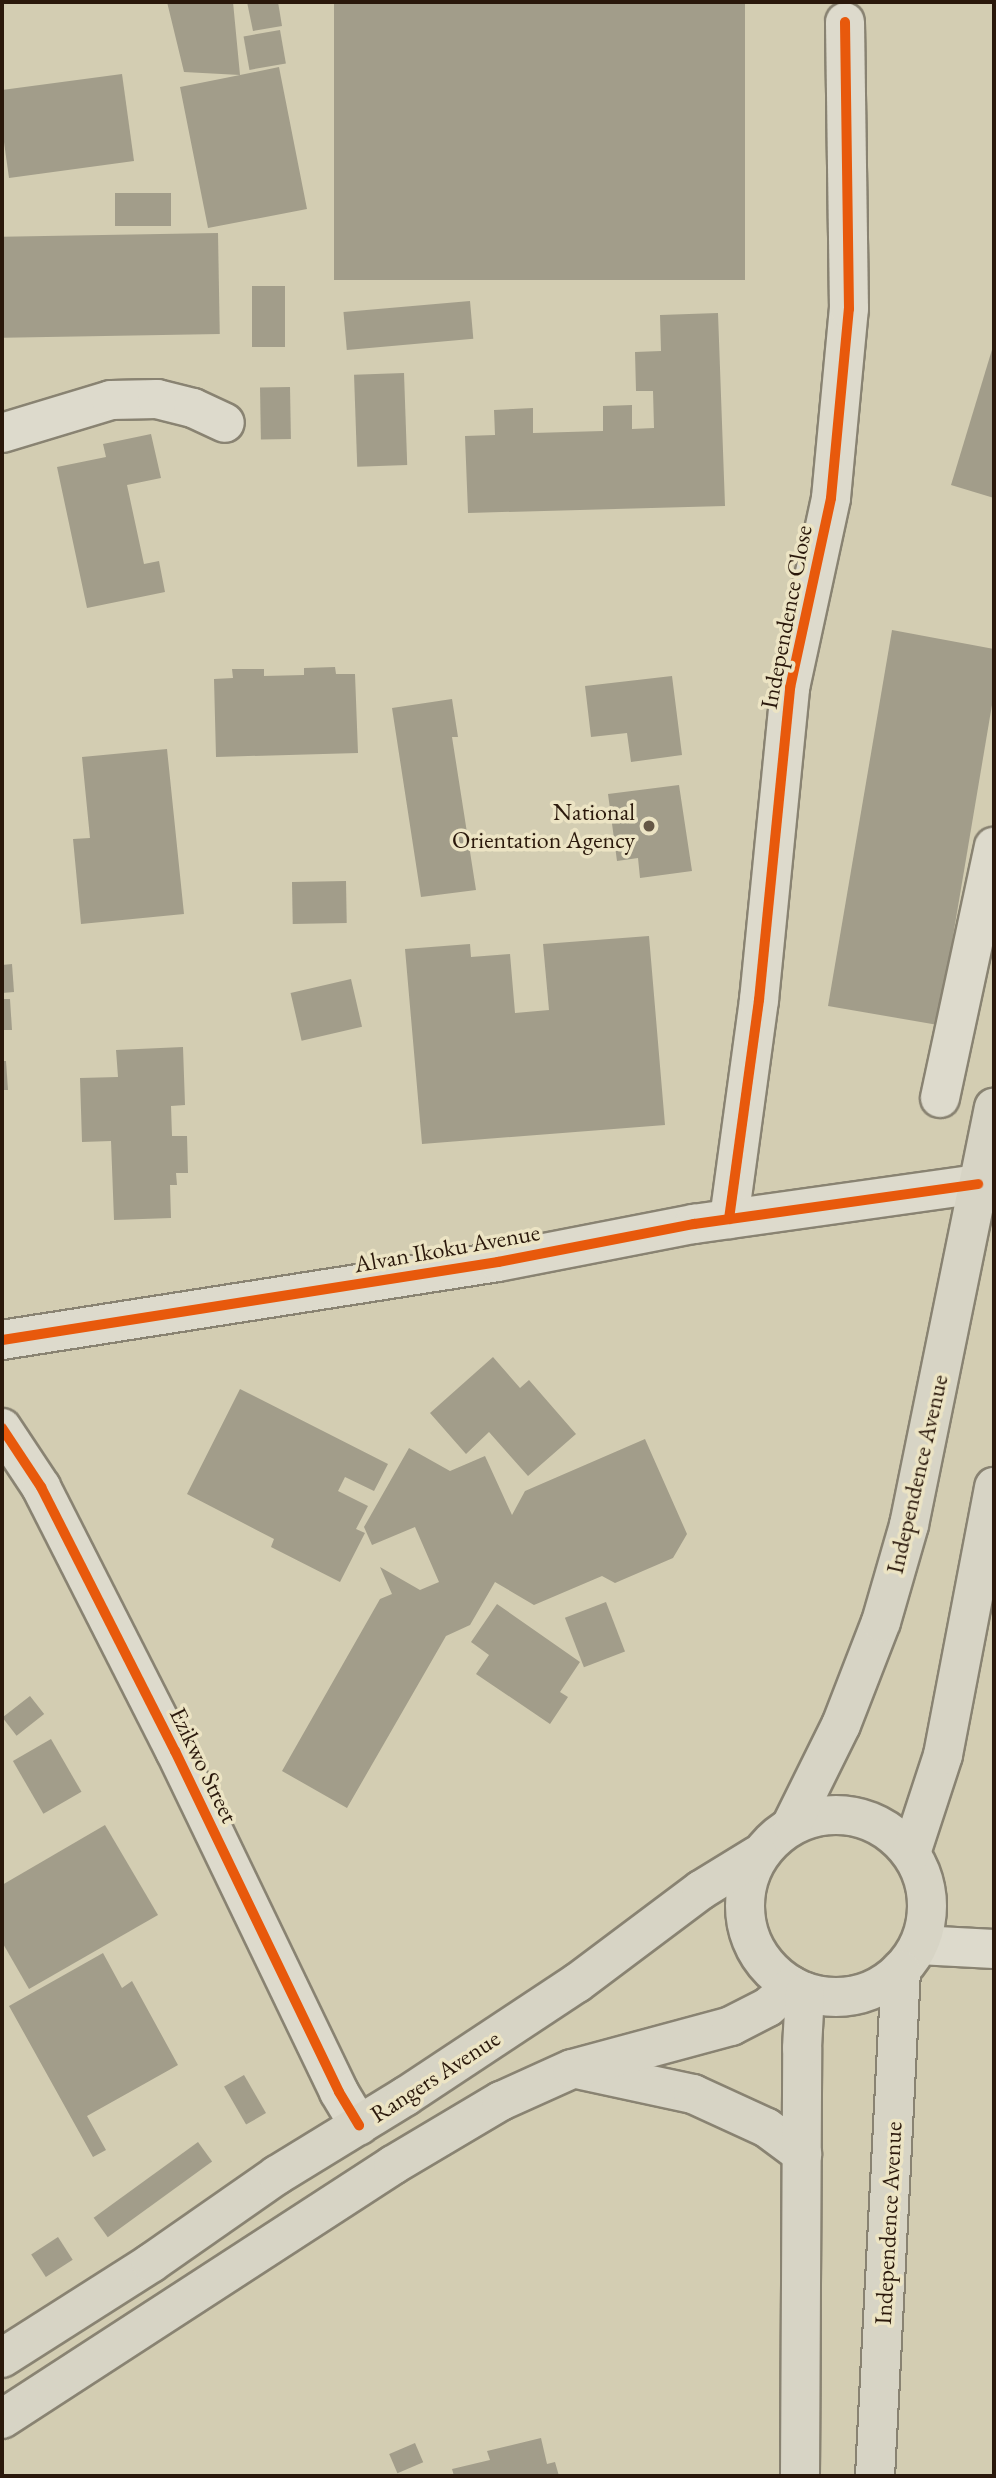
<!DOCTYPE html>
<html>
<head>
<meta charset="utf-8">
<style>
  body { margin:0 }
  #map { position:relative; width:996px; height:2478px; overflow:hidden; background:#d3cdb2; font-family:"EB Garamond",serif }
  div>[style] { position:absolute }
  .building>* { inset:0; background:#a29d8a; transform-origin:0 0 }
  .roads { filter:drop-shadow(2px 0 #898372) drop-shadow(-2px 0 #898372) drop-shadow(0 2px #898372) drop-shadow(0 -2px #898372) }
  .minor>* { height:38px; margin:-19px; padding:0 19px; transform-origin:19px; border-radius:19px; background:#dddacc }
  .major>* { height:38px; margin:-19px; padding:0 19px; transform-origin:19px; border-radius:19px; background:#d7d4c5 }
  .major>.ring { margin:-19px; padding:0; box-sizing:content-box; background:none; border:38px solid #d7d4c5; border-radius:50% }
  .cycleway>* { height:10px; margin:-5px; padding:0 5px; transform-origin:5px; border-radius:5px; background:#e8590c }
  .dots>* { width:19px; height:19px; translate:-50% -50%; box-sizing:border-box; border:4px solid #ece4c4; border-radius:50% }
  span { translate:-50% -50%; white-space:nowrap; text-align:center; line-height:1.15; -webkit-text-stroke:7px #ece4c4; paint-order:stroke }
  .street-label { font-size:24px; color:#2a180b }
  .poi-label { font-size:24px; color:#2a180b }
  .right { translate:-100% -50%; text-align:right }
  .frame { position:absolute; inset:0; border:4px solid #2a180b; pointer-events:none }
</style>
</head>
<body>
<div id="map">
  <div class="building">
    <i style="clip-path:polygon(167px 2px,233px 2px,240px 75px,279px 67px,307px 209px,208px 228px,180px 87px,240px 75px,184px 72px)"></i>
    <i style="clip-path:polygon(247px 2px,278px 2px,282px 26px,253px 31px)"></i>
    <i style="left:334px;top:2px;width:411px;height:278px"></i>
    <i style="left:280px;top:30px;width:34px;height:37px;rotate:80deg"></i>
    <i style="clip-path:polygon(122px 74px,134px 161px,9px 178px,2px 128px,2px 90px)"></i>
    <i style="left:115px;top:193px;width:56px;height:33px"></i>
    <i style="left:218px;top:233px;width:101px;height:216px;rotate:89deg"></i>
    <i style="left:252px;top:286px;width:33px;height:61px"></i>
    <i style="left:470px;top:301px;width:38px;height:127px;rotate:85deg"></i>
    <i style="clip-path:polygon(718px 313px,725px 506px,468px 513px,465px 436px,495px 435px,494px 410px,533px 408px,533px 433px,603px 431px,603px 406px,632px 405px,632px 429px,654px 428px,653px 391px,636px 391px,635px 352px,661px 351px,660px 315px)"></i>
    <i style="clip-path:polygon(994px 343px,994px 498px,951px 485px)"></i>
    <i style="left:404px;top:373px;width:92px;height:50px;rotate:88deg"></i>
    <i style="left:290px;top:387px;width:52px;height:30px;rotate:89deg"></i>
    <i style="clip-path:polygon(151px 434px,161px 478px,127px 485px,144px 564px,159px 561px,165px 592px,87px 608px,57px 467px,106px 457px,103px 444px)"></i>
    <i style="clip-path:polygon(892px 630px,994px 649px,994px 693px,938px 1025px,828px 1006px)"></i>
    <i style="clip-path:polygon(335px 667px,336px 674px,355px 674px,358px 753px,216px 757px,214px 679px,233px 678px,232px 669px,264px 669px,264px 676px,304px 675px,304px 668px)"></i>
    <i style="clip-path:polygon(672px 676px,682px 755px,631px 762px,627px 733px,591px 737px,585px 686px)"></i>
    <i style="clip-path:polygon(452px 699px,458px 737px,452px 737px,476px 890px,421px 897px,392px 708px)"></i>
    <i style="clip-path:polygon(167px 749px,184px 914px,81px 924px,73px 839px,90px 838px,82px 757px)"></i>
    <i style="clip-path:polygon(679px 785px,692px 871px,640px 878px,638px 858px,617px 861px,608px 794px)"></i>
    <i style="left:346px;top:881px;width:42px;height:54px;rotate:89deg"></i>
    <i style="clip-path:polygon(649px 936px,665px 1125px,422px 1144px,405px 949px,470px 944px,471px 957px,510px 954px,515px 1013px,549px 1010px,543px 944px)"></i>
    <i style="clip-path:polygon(12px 964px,14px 992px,2px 993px,2px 965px)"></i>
    <i style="left:351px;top:979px;width:49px;height:62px;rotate:77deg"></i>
    <i style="clip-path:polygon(2px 999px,10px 999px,12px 1030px,2px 1030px)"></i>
    <i style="clip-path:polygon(183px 1047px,185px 1105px,171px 1106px,172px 1136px,187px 1136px,188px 1173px,176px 1173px,177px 1185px,170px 1185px,171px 1218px,114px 1220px,111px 1141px,82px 1142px,80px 1078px,118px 1077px,116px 1050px)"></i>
    <i style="clip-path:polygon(2px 1061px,6px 1061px,8px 1090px,2px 1090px)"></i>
    <i style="clip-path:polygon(493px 1357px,520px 1388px,529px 1380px,576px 1434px,528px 1476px,489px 1432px,466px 1454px,430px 1413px)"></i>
    <i style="clip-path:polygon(240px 1389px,388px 1464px,374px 1491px,345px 1477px,338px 1491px,368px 1506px,356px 1529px,365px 1533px,340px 1582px,271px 1547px,274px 1539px,187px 1494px)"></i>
    <i style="clip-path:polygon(645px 1439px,687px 1534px,673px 1558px,615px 1583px,602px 1576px,534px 1605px,495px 1582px,470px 1625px,446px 1636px,347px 1808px,282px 1771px,380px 1599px,392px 1594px,380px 1567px,420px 1590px,439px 1582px,415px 1527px,372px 1545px,364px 1527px,409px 1448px,450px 1471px,485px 1456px,512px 1515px,525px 1491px)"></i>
    <i style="left:606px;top:1602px;width:53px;height:44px;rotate:69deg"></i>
    <i style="clip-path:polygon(497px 1604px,580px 1662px,560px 1692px,568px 1697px,550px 1724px,476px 1674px,489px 1655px,471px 1642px)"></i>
    <i style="left:30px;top:1696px;width:23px;height:35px;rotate:52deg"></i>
    <i style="left:51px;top:1739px;width:61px;height:44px;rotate:60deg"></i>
    <i style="clip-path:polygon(105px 1825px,158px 1915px,29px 1989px,2px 1942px,2px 1885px)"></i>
    <i style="clip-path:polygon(103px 1953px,122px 1988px,132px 1981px,178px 2065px,87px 2116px,106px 2150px,93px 2157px,9px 2006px)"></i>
    <i style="left:244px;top:2075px;width:44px;height:23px;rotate:60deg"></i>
    <i style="left:198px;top:2142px;width:24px;height:129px;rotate:54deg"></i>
    <i style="left:58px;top:2237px;width:27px;height:32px;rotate:57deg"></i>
    <i style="clip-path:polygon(541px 2438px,547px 2464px,555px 2462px,559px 2476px,454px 2476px,452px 2469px,490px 2460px,487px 2451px)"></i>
    <i style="left:415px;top:2443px;width:21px;height:28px;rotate:67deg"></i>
  </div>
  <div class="roads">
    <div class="minor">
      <i style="left:2px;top:433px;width:114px;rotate:-16.8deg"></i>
      <i style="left:111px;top:400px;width:46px;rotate:-1.2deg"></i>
      <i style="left:157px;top:399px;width:37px;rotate:14deg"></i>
      <i style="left:193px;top:408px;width:35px;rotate:25deg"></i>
      <i style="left:940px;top:1098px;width:257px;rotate:-77.9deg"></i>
      <i style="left:729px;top:1219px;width:221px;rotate:-82.2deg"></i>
      <i style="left:759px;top:1000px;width:314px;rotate:-84.3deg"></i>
      <i style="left:790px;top:688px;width:194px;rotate:-77.8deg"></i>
      <i style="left:831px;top:498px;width:190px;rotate:-84.6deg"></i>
      <i style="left:849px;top:309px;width:287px;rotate:-90.8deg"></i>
      <i style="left:2px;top:1340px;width:502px;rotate:-8.94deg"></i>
      <i style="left:498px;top:1262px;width:200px;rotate:-11deg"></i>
      <i style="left:694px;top:1224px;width:287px;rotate:-8deg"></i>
      <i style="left:2px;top:1428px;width:71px;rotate:56.5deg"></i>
      <i style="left:41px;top:1487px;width:296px;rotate:63.1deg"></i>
      <i style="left:175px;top:1751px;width:378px;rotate:64.3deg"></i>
      <i style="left:339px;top:2092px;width:39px;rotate:59deg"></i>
      <i style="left:919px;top:1945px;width:75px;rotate:3.1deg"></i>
    </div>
    <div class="major">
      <i class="ring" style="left:745px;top:1815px;width:144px;height:144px"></i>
      <i style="left:792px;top:1824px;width:110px;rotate:-63.7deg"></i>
      <i style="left:841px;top:1725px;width:110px;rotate:-68.8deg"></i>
      <i style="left:881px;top:1622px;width:101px;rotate:-73.9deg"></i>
      <i style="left:909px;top:1525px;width:426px;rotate:-78.5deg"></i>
      <i style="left:911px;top:1853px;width:103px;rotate:-71.9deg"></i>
      <i style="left:943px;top:1755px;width:273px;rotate:-79.2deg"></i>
      <i style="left:581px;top:2070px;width:115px;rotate:12.1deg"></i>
      <i style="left:693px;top:2094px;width:81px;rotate:24.7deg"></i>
      <i style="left:767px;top:2128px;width:44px;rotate:36.6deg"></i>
      <i style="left:2px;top:2358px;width:177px;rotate:-32.5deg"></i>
      <i style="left:151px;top:2263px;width:154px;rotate:-34.9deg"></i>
      <i style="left:277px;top:2175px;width:151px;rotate:-31.5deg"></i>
      <i style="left:406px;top:2096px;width:205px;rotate:-33.5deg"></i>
      <i style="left:577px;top:1983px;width:155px;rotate:-36.9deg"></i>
      <i style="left:701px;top:1890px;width:67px;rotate:-31.6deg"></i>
      <i style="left:2px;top:2419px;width:466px;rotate:-33deg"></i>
      <i style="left:393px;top:2165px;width:126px;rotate:-30.7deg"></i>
      <i style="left:501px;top:2101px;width:78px;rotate:-24.3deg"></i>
      <i style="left:572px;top:2069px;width:165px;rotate:-15.1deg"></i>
      <i style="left:731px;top:2026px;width:42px;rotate:-27.2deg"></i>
      <i style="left:768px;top:2007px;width:32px;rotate:-41deg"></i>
      <i style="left:800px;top:2476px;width:428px;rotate:-89.7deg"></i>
      <i style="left:802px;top:2048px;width:56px;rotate:-86.9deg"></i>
      <i style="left:875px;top:2476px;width:507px;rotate:-87.06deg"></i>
    </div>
  </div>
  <div class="cycleway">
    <i style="left:729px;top:1219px;width:221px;rotate:-82.2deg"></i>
    <i style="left:759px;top:1000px;width:314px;rotate:-84.3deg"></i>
    <i style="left:790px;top:688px;width:194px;rotate:-77.8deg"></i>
    <i style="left:831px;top:498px;width:190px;rotate:-84.6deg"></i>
    <i style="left:849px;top:309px;width:287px;rotate:-90.8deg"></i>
    <i style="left:2px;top:1340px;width:502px;rotate:-8.94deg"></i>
    <i style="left:498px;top:1262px;width:200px;rotate:-11deg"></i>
    <i style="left:694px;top:1224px;width:287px;rotate:-8deg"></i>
    <i style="left:2px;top:1428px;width:71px;rotate:56.5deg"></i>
    <i style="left:41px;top:1487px;width:296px;rotate:63.1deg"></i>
    <i style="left:175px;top:1751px;width:378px;rotate:64.3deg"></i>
    <i style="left:339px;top:2092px;width:39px;rotate:59deg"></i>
  </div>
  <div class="dots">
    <i style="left:649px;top:826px;background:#655745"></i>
  </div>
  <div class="street-label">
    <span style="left:786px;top:617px;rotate:-79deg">Independence Close</span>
    <span style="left:447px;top:1248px;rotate:-10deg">Alvan Ikoku Avenue</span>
    <span style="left:917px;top:1474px;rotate:-77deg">Independence Avenue</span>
    <span style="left:204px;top:1765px;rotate:64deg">Ezikwo Street</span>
    <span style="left:435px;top:2076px;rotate:-33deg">Rangers Avenue</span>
    <span style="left:888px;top:2223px;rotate:-87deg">Independence Avenue</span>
  </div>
  <div class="poi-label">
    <span class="right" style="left:635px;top:826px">National<br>Orientation Agency</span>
  </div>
  <div class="frame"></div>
</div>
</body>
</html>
